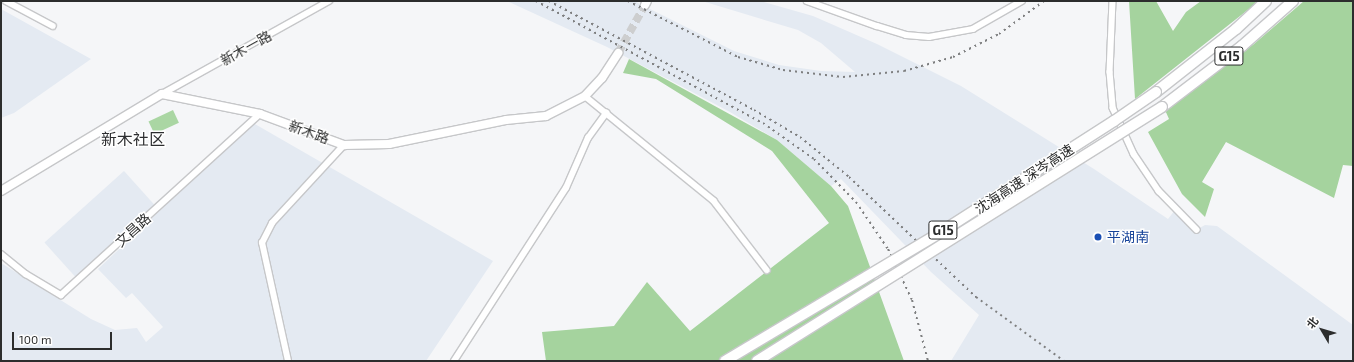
<!DOCTYPE html>
<html>
<head>
<meta charset="utf-8">
<style>
  body { margin:0 }
  #map { position:relative; width:1354px; height:362px; overflow:hidden; background:#f5f6f8; font-family:"Exo 2","Noto Sans SC",sans-serif }
  div>[style] { position:absolute }
  .built>* { inset:0; background:#e4eaf2; transform-origin:0 0 }
  .green>* { inset:0; background:#aad6a3; transform-origin:0 0 }
  .forest>* { inset:0; background:#a5d39e }
  .secondary-tunnel>* { height:8px; margin-top:-4px; transform-origin:0; background:repeating-linear-gradient(90deg,#cdcecf 0 8px,transparent 0 12px) }
  .roads { filter:drop-shadow(1px 0 #c6c7c9) drop-shadow(-1px 0 #c6c7c9) drop-shadow(0 1px #c6c7c9) drop-shadow(0 -1px #c6c7c9) }
  .street>* { height:5.5px; margin:-2.75px; padding:0 2.75px; transform-origin:2.75px; border-radius:2.75px; background:#fff }
  .secondary>* { height:8px; margin:-4px; padding:0 4px; transform-origin:4px; border-radius:4px; background:#fff }
  .highway>* { height:10px; margin:-5px; padding:0 5px; transform-origin:5px; border-radius:5px; background:#fff }
  .rail>* { height:2px; margin-top:-1px; transform-origin:0; background:repeating-linear-gradient(90deg,#7e7f80 0 2px,transparent 0 6px) }
  .bridges { filter:drop-shadow(1px 0 #c6c7c9) drop-shadow(-1px 0 #c6c7c9) drop-shadow(0 1px #c6c7c9) drop-shadow(0 -1px #c6c7c9) }
  .highway-bridge>* { height:10px; margin:-5px; padding:0 5px; transform-origin:5px; border-radius:5px; background:#fff }
  .dots>* { width:11px; height:11px; translate:-50% -50%; box-sizing:border-box; border:2px solid #fff; border-radius:50% }
  span { translate:-50% -50%; white-space:nowrap; text-align:center; line-height:1.15; -webkit-text-stroke:3px #fff; paint-order:stroke }
  .shield-label span { padding:1px 3px; background:#fff; border:1px solid; border-radius:3px; -webkit-text-stroke-width:0 }
  .shield-label { font-size:13px; color:#2c2d2d; font-weight:700 }
  .street-label { font-size:14px; color:#2c2d2d }
  .transit-label { font-size:14px; color:#164399 }
  .left { translate:0 -50%; text-align:left }
  .quarter-label { font-size:16px; color:#2d2e30 }
  .frame { position:absolute; inset:0; border:2px solid #2c2d2d; pointer-events:none }
  .north { position:absolute; left:1302px; top:310px; width:40px; height:40px; -webkit-text-stroke:3px #fff; paint-order:stroke; rotate:308deg; font-size:11px; font-weight:700; line-height:16px; text-align:center; color:#2c2d2d }
  .north::after { content:''; display:block; margin:auto; width:14px; height:18px; background:#2c2d2d; clip-path:polygon(50% 0,100% 100%,50% 72%,0 100%) }
  .scale { position:absolute; left:12px; top:332px; width:100px; height:18px; box-sizing:border-box; border:2px solid #2c2d2d; border-top:0; padding-left:5px; font-size:12px; line-height:14px; white-space:nowrap; color:#2c2d2d; -webkit-text-stroke:3px #fff; paint-order:stroke }
</style>
</head>
<body>
<div id="map">
  <div class="built">
    <i style="clip-path:polygon(507px 1px,634px 1px,734px 51px,779px 65px,821px 71px,855px 72px,821px 43px,798px 30px,702px 1px,760px 1px,813px 16px,877px 44px,961px 86px,1094px 169px,1168px 219px,1175px 210px,1196px 230px,1205px 225px,1217px 226px,1353px 325px,1353px 361px,951px 361px,979px 315px,931px 272px,841px 179px,831px 186px,777px 140px,730px 112px,607px 47px)"></i>
    <i style="clip-path:polygon(1px 9px,91px 59px,14px 113px,1px 118px)"></i>
    <i style="clip-path:polygon(253px 123px,493px 261px,426px 361px,1px 361px,1px 263px,91px 319px,115px 330px,137px 328px,146px 342px,163px 327px,132px 293px,126px 298px,98px 269px)"></i>
    <i style="left:124px;top:171px;width:46px;height:107px;rotate:48deg"></i>
  </div>
  <div class="green">
    <i style="left:173px;top:110px;width:14px;height:27px;rotate:65deg"></i>
  </div>
  <div class="forest">
    <i style="clip-path:polygon(1129px 1px,1156px 1px,1173px 31px,1186px 12px,1201px 1px,1259px 1px,1135px 99px)"></i>
    <i style="clip-path:polygon(1304px 1px,1353px 1px,1353px 166px,1343px 165px,1334px 198px,1226px 142px,1202px 182px,1214px 189px,1205px 217px,1182px 194px,1148px 132px,1169px 119px,1165px 110px,1254px 44px)"></i>
    <i style="clip-path:polygon(629px 59px,777px 140px,831px 186px,848px 206px,904px 361px,546px 361px,542px 332px,614px 326px,647px 282px,690px 331px,829px 223px,772px 151px,656px 79px,623px 73px)"></i>
  </div>
  <div class="secondary-tunnel">
    <i style="left:618px;top:53px;width:55px;rotate:-60.6deg"></i>
  </div>
  <div class="roads">
    <div class="street">
      <i style="left:6px;top:1px;width:53px;rotate:28deg"></i>
      <i style="left:807px;top:1px;width:74px;rotate:19.7deg"></i>
      <i style="left:877px;top:26px;width:30px;rotate:17deg"></i>
      <i style="left:906px;top:35px;width:23px;rotate:5deg"></i>
      <i style="left:929px;top:37px;width:45px;rotate:-10.3deg"></i>
      <i style="left:973px;top:29px;width:56px;rotate:-29.7deg"></i>
      <i style="left:1113px;top:1px;width:71px;rotate:92.4deg"></i>
      <i style="left:1110px;top:72px;width:36px;rotate:85deg"></i>
      <i style="left:1113px;top:108px;width:51px;rotate:65.5deg"></i>
      <i style="left:1134px;top:154px;width:45px;rotate:56deg"></i>
      <i style="left:1159px;top:191px;width:54px;rotate:45.7deg"></i>
      <i style="left:162px;top:94px;width:191px;rotate:-29.1deg"></i>
      <i style="left:585px;top:96px;width:166px;rotate:39.1deg"></i>
      <i style="left:714px;top:201px;width:87px;rotate:52.5deg"></i>
      <i style="left:1px;top:254px;width:32px;rotate:39deg"></i>
      <i style="left:26px;top:274px;width:41px;rotate:31deg"></i>
      <i style="left:61px;top:295px;width:269px;rotate:-42.3deg"></i>
      <i style="left:288px;top:361px;width:121px;rotate:-102.4deg"></i>
      <i style="left:262px;top:243px;width:22px;rotate:-63deg"></i>
      <i style="left:272px;top:223px;width:106px;rotate:-47.3deg"></i>
      <i style="left:454px;top:361px;width:206px;rotate:-57.1deg"></i>
      <i style="left:566px;top:188px;width:55px;rotate:-66.3deg"></i>
      <i style="left:588px;top:138px;width:31px;rotate:-54deg"></i>
    </div>
    <div class="secondary">
      <i style="left:645px;top:5px;width:4px;rotate:-63deg"></i>
      <i style="left:1px;top:191px;width:188px;rotate:-31.1deg"></i>
      <i style="left:162px;top:94px;width:100px;rotate:11.5deg"></i>
      <i style="left:260px;top:114px;width:90px;rotate:20.3deg"></i>
      <i style="left:344px;top:145px;width:45px;rotate:-1.3deg"></i>
      <i style="left:389px;top:144px;width:119px;rotate:-11.6deg"></i>
      <i style="left:506px;top:120px;width:40px;rotate:-5.7deg"></i>
      <i style="left:546px;top:116px;width:44px;rotate:-27.1deg"></i>
      <i style="left:585px;top:96px;width:25px;rotate:-47deg"></i>
      <i style="left:602px;top:78px;width:30px;rotate:-57deg"></i>
    </div>
    <div class="highway">
      <i style="left:1156px;top:92px;width:102px;rotate:-38.2deg"></i>
      <i style="left:1236px;top:29px;width:41px;rotate:-43deg"></i>
      <i style="left:1162px;top:107px;width:101px;rotate:-37.3deg"></i>
      <i style="left:1242px;top:46px;width:68px;rotate:-41.4deg"></i>
    </div>
  </div>
  <div class="rail">
    <i style="left:536px;top:1px;width:258px;rotate:28.3deg"></i>
    <i style="left:763px;top:123px;width:62px;rotate:35.2deg"></i>
    <i style="left:814px;top:159px;width:60px;rotate:45.7deg"></i>
    <i style="left:856px;top:202px;width:57px;rotate:55.8deg"></i>
    <i style="left:888px;top:249px;width:56px;rotate:64.8deg"></i>
    <i style="left:912px;top:300px;width:63px;rotate:75.3deg"></i>
    <i style="left:549px;top:1px;width:232px;rotate:28deg"></i>
    <i style="left:754px;top:110px;width:53px;rotate:30.4deg"></i>
    <i style="left:800px;top:137px;width:63px;rotate:39.2deg"></i>
    <i style="left:849px;top:177px;width:175px;rotate:43.4deg"></i>
    <i style="left:976px;top:297px;width:109px;rotate:36deg"></i>
    <i style="left:628px;top:1px;width:123px;rotate:27deg"></i>
    <i style="left:738px;top:57px;width:47px;rotate:16.1deg"></i>
    <i style="left:783px;top:70px;width:60px;rotate:6.7deg"></i>
    <i style="left:843px;top:77px;width:61px;rotate:-5.6deg"></i>
    <i style="left:904px;top:71px;width:51px;rotate:-15.9deg"></i>
    <i style="left:953px;top:57px;width:51px;rotate:-26.6deg"></i>
    <i style="left:999px;top:34px;width:56px;rotate:-36.3deg"></i>
  </div>
  <div class="bridges">
    <div class="highway-bridge">
      <i style="left:725px;top:361px;width:252px;rotate:-30.8deg"></i>
      <i style="left:941px;top:232px;width:206px;rotate:-32.7deg"></i>
      <i style="left:1114px;top:121px;width:51px;rotate:-34.6deg"></i>
      <i style="left:757px;top:361px;width:478px;rotate:-32.1deg"></i>
    </div>
  </div>
  <div class="dots">
    <i style="left:1098px;top:237px;background:#1a4fb4"></i>
  </div>
  <div class="shield-label">
    <span style="left:1229px;top:56px">G15</span>
    <span style="left:943px;top:230px">G15</span>
  </div>
  <div class="street-label">
    <span style="left:246px;top:48px;rotate:-29deg">新木一路</span>
    <span style="left:309px;top:132px;rotate:20deg">新木路</span>
    <span style="left:1024px;top:179px;rotate:-33deg">沈海高速 深岑高速</span>
    <span style="left:133px;top:230px;rotate:-42deg">文昌路</span>
  </div>
  <div class="transit-label">
    <span class="left" style="left:1107px;top:237px">平湖南</span>
  </div>
  <div class="quarter-label">
    <span style="left:133px;top:139px">新木社区</span>
  </div>
  <div class="frame"></div>
  <div class="north">北</div>
  <div class="scale">100 m</div>
</div>
</body>
</html>
